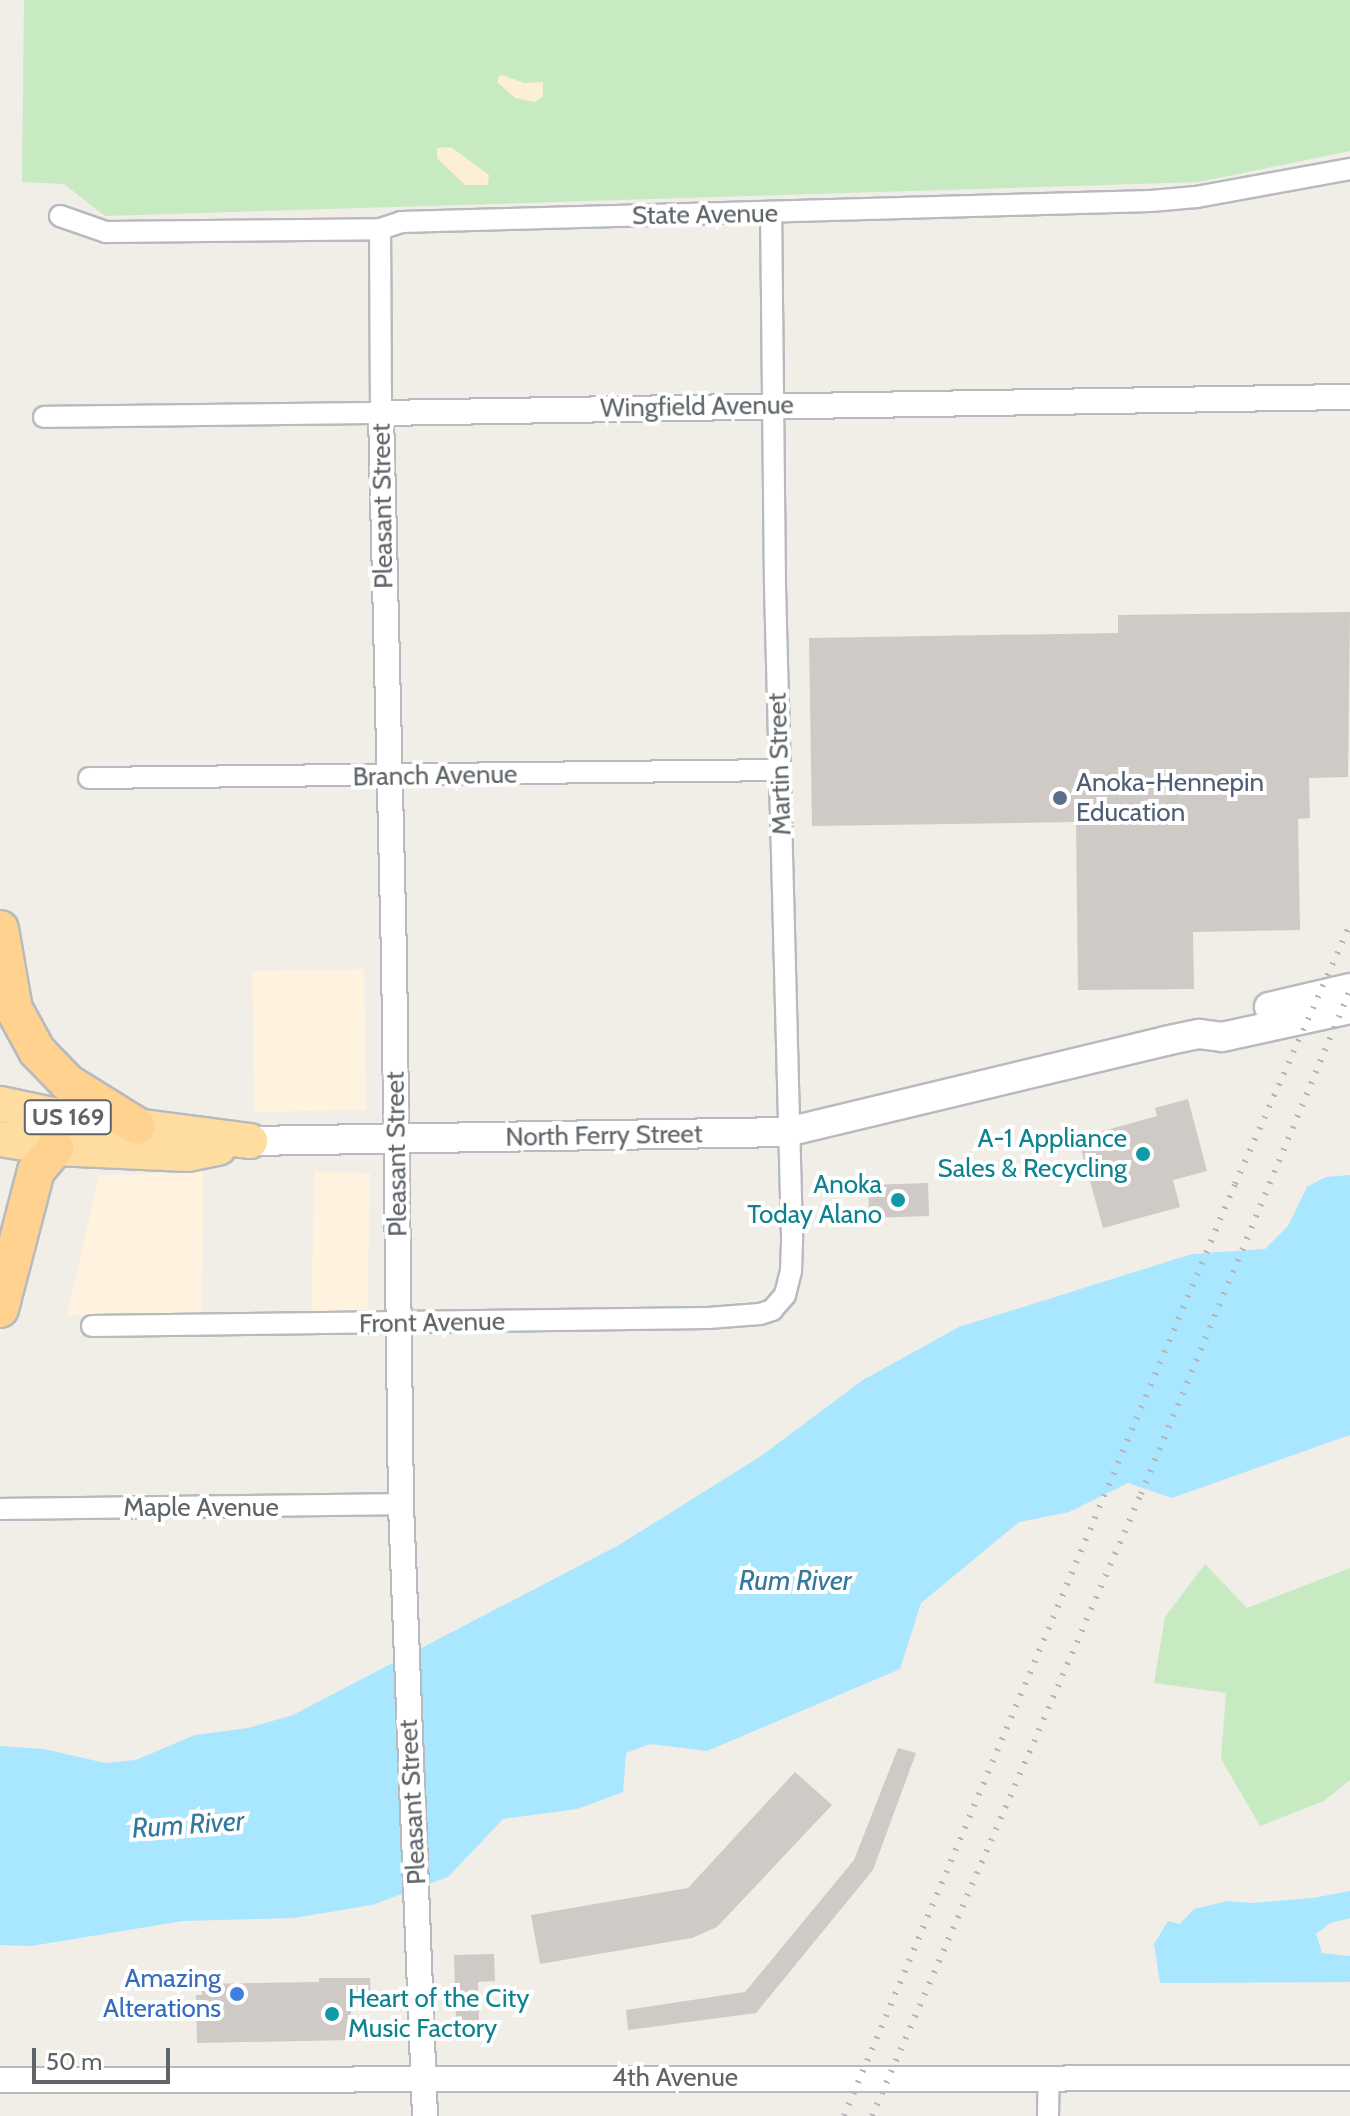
<!DOCTYPE html>
<html>
<head>
<meta charset="utf-8">
<style>
  body { margin:0 }
  #map { position:relative; width:1350px; height:2116px; overflow:hidden; background:#f1ede7; font-family:Cabin,sans-serif }
  div>[style] { position:absolute }
  .commercial>* { inset:0; background:#fff2de; transform-origin:0 0 }
  .green>* { inset:0; background:#c8eac2 }
  .sand>* { inset:0; background:#fdeed6 }
  .water>* { inset:0; background:#a9e6ff }
  .building>* { inset:0; background:#cfcac5; transform-origin:0 0 }
  .roads { filter:drop-shadow(2px 0 #b7babe) drop-shadow(-2px 0 #b7babe) drop-shadow(0 2px #b7babe) drop-shadow(0 -2px #b7babe) }
  .minor>* { height:20px; margin:-10px; padding:0 10px; transform-origin:10px; border-radius:10px; background:#fff }
  .tertiary>* { height:24px; margin:-12px; padding:0 12px; transform-origin:12px; border-radius:12px; background:#fff }
  .secondary>* { height:28px; margin:-14px; padding:0 14px; transform-origin:14px; border-radius:14px; background:#fff }
  .trunk>* { height:34px; margin:-17px; padding:0 17px; transform-origin:17px; border-radius:17px; background:#ffdc9f }
  .motorway>* { height:36px; margin:-18px; padding:0 18px; transform-origin:18px; border-radius:18px; background:#ffd290 }
  .rail>* { height:6px; margin-top:-3px; transform-origin:0; background:repeating-linear-gradient(90deg,#b5b6b7 0 2px,transparent 0 12px) }
  .dots>* { width:22px; height:22px; translate:-50% -50%; box-sizing:border-box; border:4px solid #fff; border-radius:50% }
  span { translate:-50% -50%; white-space:nowrap; text-align:center; line-height:1.15; -webkit-text-stroke:8px #fff; paint-order:stroke }
  .shield-label span { padding:2px 6px; background:#fff; border:2px solid; border-radius:6px; -webkit-text-stroke-width:0 }
  .shield-label { font-size:24px; color:#5e6468; font-weight:700 }
  .street-label { font-size:26px; color:#5e6468 }
  .service-label { font-size:26px; color:#4e5e75 }
  .left { translate:0 -50%; text-align:left }
  .culture-label { font-size:26px; color:#0d838f }
  .right { translate:-100% -50%; text-align:right }
  .shop-label { font-size:26px; color:#366cbe }
  .water-label { font-size:28px; color:#35789e; font-style:italic }
  .scale { position:absolute; left:32px; top:2048px; width:138px; height:36px; box-sizing:border-box; border:4px solid #5e6468; border-top:0; padding-left:10px; font-size:24px; line-height:28px; white-space:nowrap; color:#5e6468; -webkit-text-stroke:6px #fff; paint-order:stroke }
</style>
</head>
<body>
<div id="map">
  <div class="commercial">
    <i style="left:364px;top:969px;width:141px;height:112px;rotate:89deg"></i>
    <i style="clip-path:polygon(203px 1171px,202px 1315px,67px 1315px,99px 1176px)"></i>
    <i style="left:314px;top:1172px;width:56px;height:142px;rotate:1deg"></i>
  </div>
  <div class="green">
    <i style="clip-path:polygon(24px 0,1350px 0,1350px 151px,1199px 182px,105px 216px,64px 184px,22px 182px)"></i>
    <i style="clip-path:polygon(1205px 1564px,1247px 1608px,1350px 1568px,1350px 1780px,1324px 1801px,1260px 1826px,1221px 1759px,1226px 1693px,1154px 1683px,1165px 1617px)"></i>
  </div>
  <div class="sand">
    <i style="clip-path:polygon(503px 75px,524px 83px,543px 82px,543px 96px,535px 102px,515px 98px,497px 82px,499px 76px)"></i>
    <i style="clip-path:polygon(451px 147px,489px 175px,488px 185px,465px 185px,437px 158px,437px 148px)"></i>
  </div>
  <div class="water">
    <i style="clip-path:polygon(1350px 1175px,1350px 1435px,1172px 1498px,1128px 1483px,1069px 1512px,1019px 1522px,921px 1603px,900px 1669px,707px 1751px,650px 1744px,626px 1753px,623px 1792px,577px 1809px,503px 1819px,448px 1877px,372px 1905px,294px 1918px,183px 1921px,31px 1946px,0 1945px,0 1746px,44px 1749px,105px 1763px,136px 1760px,195px 1735px,248px 1728px,293px 1715px,619px 1545px,761px 1456px,863px 1380px,959px 1327px,1192px 1254px,1265px 1249px,1288px 1226px,1307px 1187px,1326px 1177px)"></i>
    <i style="clip-path:polygon(1350px 1891px,1350px 1918px,1330px 1923px,1316px 1934px,1322px 1953px,1350px 1956px,1350px 1982px,1160px 1983px,1154px 1944px,1168px 1921px,1180px 1924px,1194px 1909px,1228px 1901px,1252px 1903px,1313px 1898px)"></i>
  </div>
  <div class="building">
    <i style="clip-path:polygon(1350px 612px,1348px 777px,1309px 778px,1310px 818px,1298px 819px,1300px 930px,1193px 932px,1194px 989px,1078px 990px,1076px 822px,812px 826px,809px 638px,1118px 633px,1118px 615px)"></i>
    <i style="clip-path:polygon(1188px 1099px,1207px 1171px,1173px 1180px,1180px 1207px,1103px 1228px,1078px 1138px,1157px 1116px,1155px 1108px)"></i>
    <i style="left:928px;top:1183px;width:33px;height:60px;rotate:88deg"></i>
    <i style="clip-path:polygon(898px 1748px,916px 1753px,873px 1870px,756px 2013px,628px 2030px,626px 2010px,745px 1992px,854px 1860px)"></i>
    <i style="clip-path:polygon(795px 1772px,832px 1805px,717px 1927px,692px 1938px,540px 1964px,531px 1915px,688px 1888px)"></i>
    <i style="clip-path:polygon(494px 1954px,495px 1981px,478px 1982px,479px 2023px,456px 2024px,454px 1955px)"></i>
    <i style="clip-path:polygon(319px 1978px,370px 1978px,371px 2001px,351px 2001px,351px 2040px,197px 2043px,196px 1995px,202px 1995px,202px 1984px,319px 1982px)"></i>
  </div>
  <div class="roads">
    <div class="minor">
      <i style="left:60px;top:216px;width:49px;rotate:19.2deg"></i>
      <i style="left:106px;top:232px;width:274px;rotate:-0.6deg"></i>
      <i style="left:380px;top:229px;width:22px;rotate:-18deg"></i>
      <i style="left:401px;top:222px;width:750px;rotate:-1.6deg"></i>
      <i style="left:1151px;top:201px;width:45px;rotate:-5.1deg"></i>
      <i style="left:1196px;top:197px;width:157px;rotate:-10.3deg"></i>
      <i style="left:44px;top:417px;width:337px;rotate:-0.7deg"></i>
      <i style="left:381px;top:413px;width:184px;rotate:-90.3deg"></i>
      <i style="left:89px;top:778px;width:691px;rotate:-0.66deg"></i>
      <i style="left:92px;top:1326px;width:616px;rotate:-0.74deg"></i>
      <i style="left:708px;top:1318px;width:52px;rotate:-4.4deg"></i>
      <i style="left:760px;top:1314px;width:13px;rotate:-18deg"></i>
      <i style="left:772px;top:1310px;width:20px;rotate:-49deg"></i>
      <i style="left:785px;top:1295px;width:25px;rotate:-76deg"></i>
      <i style="left:791px;top:1271px;width:35px;rotate:-88deg"></i>
      <i style="left:792px;top:1236px;width:650px;rotate:-91.5deg"></i>
      <i style="left:775px;top:586px;width:373px;rotate:-90.6deg"></i>
      <i style="left:0;top:1509px;width:401px;rotate:-0.7deg"></i>
      <i style="left:1048px;top:2116px;width:39px;rotate:-89deg"></i>
    </div>
    <div class="tertiary">
      <i style="left:0;top:2080px;width:1350px;rotate:-0.08deg"></i>
      <i style="left:425px;top:2116px;width:612px;rotate:-92.25deg"></i>
      <i style="left:401px;top:1504px;width:547px;rotate:-90.73deg"></i>
      <i style="left:394px;top:957px;width:544px;rotate:-91.37deg"></i>
      <i style="left:381px;top:413px;width:969px;rotate:-0.95deg"></i>
    </div>
    <div class="secondary">
      <i style="left:1269px;top:1007px;width:83px;rotate:-13.2deg"></i>
      <i style="left:250px;top:1141px;width:537px;rotate:-0.96deg"></i>
      <i style="left:787px;top:1132px;width:389px;rotate:-13.5deg"></i>
      <i style="left:1165px;top:1041px;width:35px;rotate:-12deg"></i>
      <i style="left:1199px;top:1034px;width:23px;rotate:7deg"></i>
      <i style="left:1222px;top:1037px;width:131px;rotate:-12.3deg"></i>
    </div>
    <div class="trunk">
      <i style="left:0;top:1104px;width:53px;rotate:11.9deg"></i>
      <i style="left:52px;top:1115px;width:200px;rotate:7.5deg"></i>
      <i style="left:0;top:1139px;width:56px;rotate:9.3deg"></i>
      <i style="left:55px;top:1148px;width:132px;rotate:2.6deg"></i>
      <i style="left:187px;top:1154px;width:32px;rotate:-11deg"></i>
    </div>
    <div class="motorway">
      <i style="left:0;top:929px;width:81px;rotate:80.1deg"></i>
      <i style="left:14px;top:1009px;width:48px;rotate:61.3deg"></i>
      <i style="left:37px;top:1051px;width:45px;rotate:45.9deg"></i>
      <i style="left:68px;top:1083px;width:81px;rotate:31.9deg"></i>
      <i style="left:0;top:1309px;width:143px;rotate:-75.4deg"></i>
      <i style="left:36px;top:1171px;width:30px;rotate:-50deg"></i>
    </div>
  </div>
  <div class="rail">
    <i style="left:844px;top:2116px;width:1011px;rotate:-67.24deg"></i>
    <i style="left:1235px;top:1184px;width:284px;rotate:-66.1deg"></i>
    <i style="left:872px;top:2116px;width:678px;rotate:-66.61deg"></i>
    <i style="left:1141px;top:1494px;width:546px;rotate:-67.48deg"></i>
  </div>
  <div class="dots">
    <i style="left:1060px;top:798px;background:#5c6f8a"></i>
    <i style="left:1143px;top:1154px;background:#0f9aa8"></i>
    <i style="left:898px;top:1200px;background:#0f9aa8"></i>
    <i style="left:237px;top:1994px;background:#3f7fe0"></i>
    <i style="left:332px;top:2014px;background:#0f9aa8"></i>
  </div>
  <div class="shield-label">
    <span style="left:68px;top:1117px">US 169</span>
  </div>
  <div class="street-label">
    <span style="left:705px;top:215px;rotate:-1deg">State Avenue</span>
    <span style="left:697px;top:407px;rotate:-1deg">Wingfield Avenue</span>
    <span style="left:383px;top:506px;rotate:-91deg">Pleasant Street</span>
    <span style="left:780px;top:764px;rotate:-92deg">Martin Street</span>
    <span style="left:435px;top:776px;rotate:-1deg">Branch Avenue</span>
    <span style="left:604px;top:1136px;rotate:-1deg">North Ferry Street</span>
    <span style="left:397px;top:1154px;rotate:-91deg">Pleasant Street</span>
    <span style="left:432px;top:1323px;rotate:-1deg">Front Avenue</span>
    <span style="left:201px;top:1508px">Maple Avenue</span>
    <span style="left:413px;top:1802px;rotate:-93deg">Pleasant Street</span>
    <span style="left:675px;top:2078px">4th Avenue</span>
  </div>
  <div class="service-label">
    <span class="left" style="left:1076px;top:798px">Anoka-Hennepin<br>Education</span>
  </div>
  <div class="culture-label">
    <span class="right" style="left:1127px;top:1154px">A-1 Appliance<br>Sales &amp; Recycling</span>
    <span class="right" style="left:882px;top:1200px">Anoka<br>Today Alano</span>
    <span class="left" style="left:348px;top:2014px">Heart of the City<br>Music Factory</span>
  </div>
  <div class="shop-label">
    <span class="right" style="left:221px;top:1994px">Amazing<br>Alterations</span>
  </div>
  <div class="water-label">
    <span style="left:795px;top:1580px">Rum River</span>
    <span style="left:188px;top:1824px;rotate:-4deg">Rum River</span>
  </div>
  <div class="scale">50 m</div>
</div>
</body>
</html>
